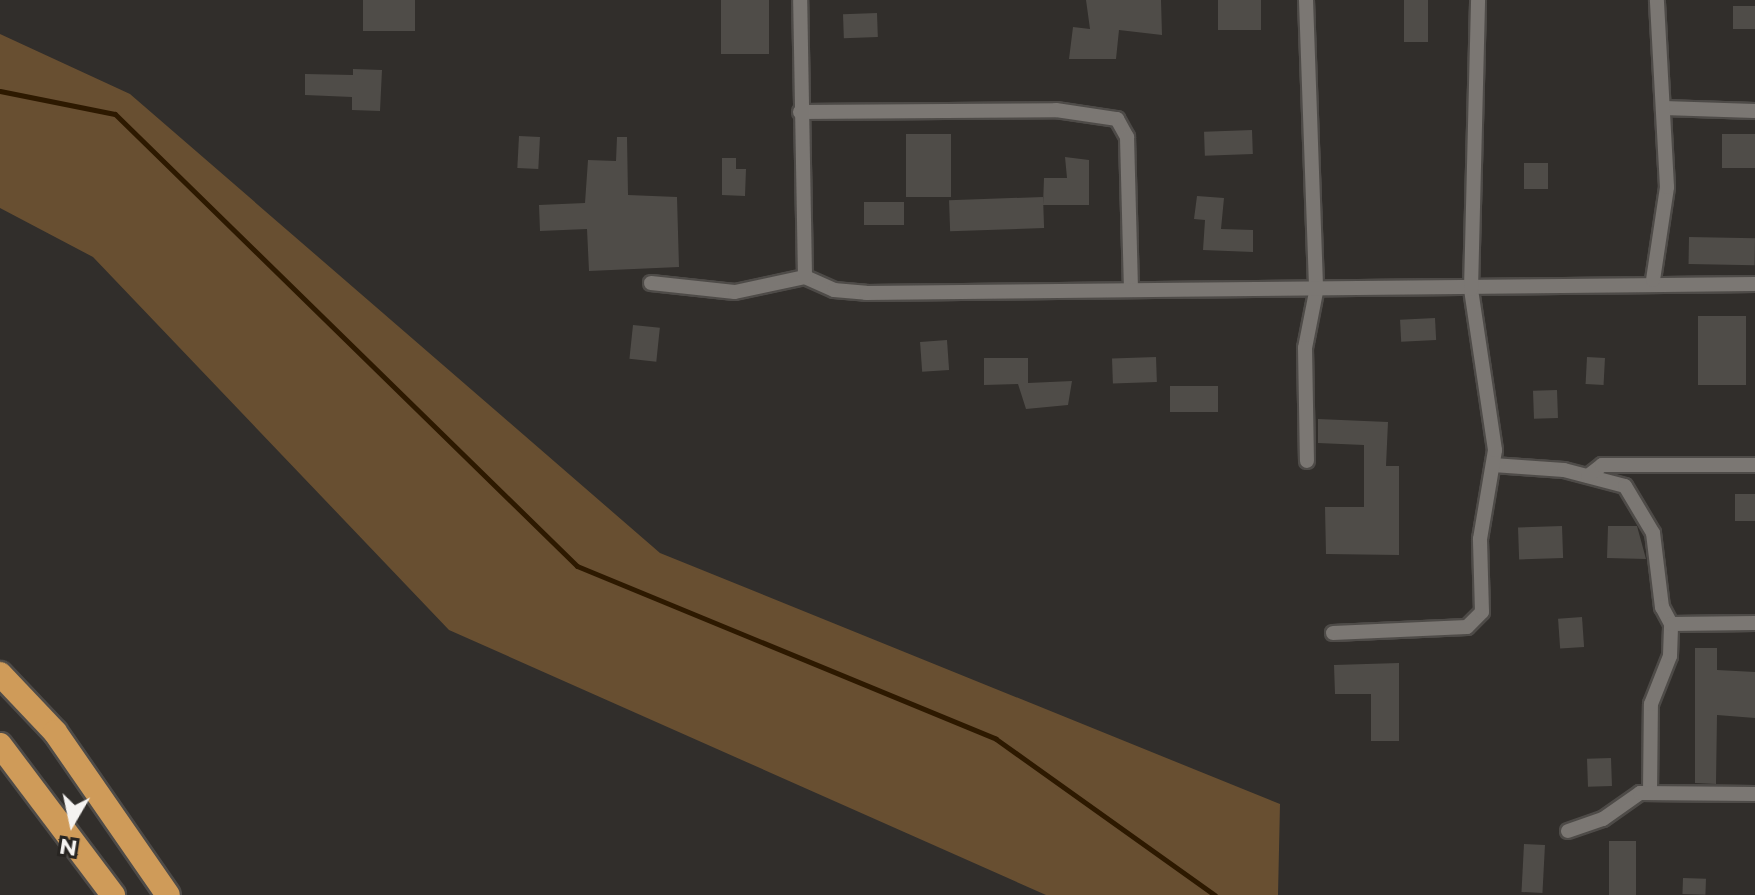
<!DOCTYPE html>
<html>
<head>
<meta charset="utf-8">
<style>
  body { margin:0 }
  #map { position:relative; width:1755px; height:895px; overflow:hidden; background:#312e2b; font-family:Montserrat,sans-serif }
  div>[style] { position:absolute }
  .green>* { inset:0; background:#684f31 }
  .stream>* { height:5px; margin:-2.5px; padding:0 2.5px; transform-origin:2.5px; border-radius:2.5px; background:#2d1900 }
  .building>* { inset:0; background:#4f4c48; transform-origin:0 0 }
  .roads { filter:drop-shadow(2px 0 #4e4b48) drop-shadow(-2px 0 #4e4b48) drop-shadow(0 2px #4e4b48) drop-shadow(0 -2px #4e4b48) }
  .street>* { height:14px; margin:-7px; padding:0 7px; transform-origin:7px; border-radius:7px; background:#7b7773 }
  .highway>* { height:24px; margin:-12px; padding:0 12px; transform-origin:12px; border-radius:12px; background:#cf9b59 }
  span { translate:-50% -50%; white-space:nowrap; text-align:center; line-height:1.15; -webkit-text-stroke:6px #272421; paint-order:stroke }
  .north { position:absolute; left:32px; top:783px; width:80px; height:80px; -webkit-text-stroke:6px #272421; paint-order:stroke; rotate:189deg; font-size:22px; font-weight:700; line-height:32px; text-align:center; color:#f5f3f1 }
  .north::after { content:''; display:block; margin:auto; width:28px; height:36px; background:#f5f3f1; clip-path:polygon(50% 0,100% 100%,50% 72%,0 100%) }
</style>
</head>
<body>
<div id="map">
  <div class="green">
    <i style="clip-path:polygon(0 34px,130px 94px,660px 553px,1280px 804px,1278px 895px,1046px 895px,449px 630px,93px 257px,0 208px)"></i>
  </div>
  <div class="stream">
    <i style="left:0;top:91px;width:117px;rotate:11.3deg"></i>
    <i style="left:115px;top:114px;width:646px;rotate:44.37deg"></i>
    <i style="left:577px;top:566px;width:453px;rotate:22.4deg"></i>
    <i style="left:996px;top:739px;width:269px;rotate:35.5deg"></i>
  </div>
  <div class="building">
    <i style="left:363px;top:0;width:52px;height:31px"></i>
    <i style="left:721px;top:0;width:48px;height:54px"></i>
    <i style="clip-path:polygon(1086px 0,1161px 0,1162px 35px,1119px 30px,1116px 59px,1069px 59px,1073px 27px,1090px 29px)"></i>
    <i style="left:1218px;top:0;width:43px;height:30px"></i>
    <i style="left:1404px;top:0;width:24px;height:42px"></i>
    <i style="left:1733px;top:6px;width:22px;height:23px"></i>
    <i style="left:877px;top:13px;width:24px;height:34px;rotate:88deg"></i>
    <i style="clip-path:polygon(353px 69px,382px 70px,380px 111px,352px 110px,352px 97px,305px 95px,305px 74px,353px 75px)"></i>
    <i style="left:1252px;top:130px;width:24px;height:48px;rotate:88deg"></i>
    <i style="left:906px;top:134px;width:45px;height:63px"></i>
    <i style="left:1722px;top:134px;width:33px;height:34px"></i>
    <i style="left:519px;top:136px;width:21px;height:32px;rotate:3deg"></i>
    <i style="clip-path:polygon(617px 137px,627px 137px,628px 195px,677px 197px,679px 267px,589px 271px,587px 229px,540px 231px,539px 205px,585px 203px,588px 160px,616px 161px)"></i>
    <i style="clip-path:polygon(1065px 157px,1089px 160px,1089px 205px,1043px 205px,1044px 178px,1067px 178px)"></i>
    <i style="clip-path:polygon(722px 158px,736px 158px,736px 169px,746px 169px,745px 196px,722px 195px)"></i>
    <i style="left:1524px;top:163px;width:24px;height:26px"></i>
    <i style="clip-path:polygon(1197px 196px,1224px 198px,1221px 229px,1253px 230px,1253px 252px,1203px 250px,1205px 220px,1194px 219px)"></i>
    <i style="left:1043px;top:197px;width:31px;height:94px;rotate:88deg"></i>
    <i style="left:864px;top:202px;width:40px;height:23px"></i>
    <i style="left:1689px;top:237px;width:66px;height:27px;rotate:1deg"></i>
    <i style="left:1698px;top:316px;width:48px;height:69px"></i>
    <i style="left:1435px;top:318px;width:22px;height:35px;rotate:87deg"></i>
    <i style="left:633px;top:325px;width:27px;height:34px;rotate:6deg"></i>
    <i style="left:947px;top:340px;width:30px;height:27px;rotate:86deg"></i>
    <i style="left:1156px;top:357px;width:25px;height:44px;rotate:88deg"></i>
    <i style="left:1587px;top:357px;width:18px;height:27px;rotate:3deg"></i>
    <i style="clip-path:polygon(984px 358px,1028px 358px,1028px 383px,1072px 381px,1068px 405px,1026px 409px,1018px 384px,984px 385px)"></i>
    <i style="left:1170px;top:386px;width:48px;height:26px"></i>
    <i style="left:1557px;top:390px;width:28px;height:24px;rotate:88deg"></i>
    <i style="clip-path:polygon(1318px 419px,1388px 422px,1386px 466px,1399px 466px,1399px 555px,1326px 554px,1325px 507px,1364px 507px,1364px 445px,1318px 443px)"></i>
    <i style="left:1755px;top:494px;width:27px;height:20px;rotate:90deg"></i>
    <i style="left:1562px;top:526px;width:32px;height:44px;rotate:88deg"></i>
    <i style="clip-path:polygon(1608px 526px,1637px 526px,1646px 559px,1607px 558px)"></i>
    <i style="left:1582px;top:617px;width:30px;height:24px;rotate:86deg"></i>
    <i style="clip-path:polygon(1695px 648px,1717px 648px,1717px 670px,1755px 672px,1755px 718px,1717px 715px,1716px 784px,1695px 783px)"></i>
    <i style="clip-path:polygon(1399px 663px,1399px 741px,1371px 741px,1371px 694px,1335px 694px,1334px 665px)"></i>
    <i style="left:1611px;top:758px;width:28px;height:24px;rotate:88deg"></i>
    <i style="left:1609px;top:841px;width:27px;height:54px"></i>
    <i style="left:1524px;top:844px;width:21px;height:48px;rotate:3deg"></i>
    <i style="left:1683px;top:878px;width:23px;height:16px;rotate:2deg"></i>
  </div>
  <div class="roads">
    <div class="street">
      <i style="left:1306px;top:0;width:292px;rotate:88deg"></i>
      <i style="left:1316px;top:292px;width:57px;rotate:101.1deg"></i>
      <i style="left:1305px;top:348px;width:113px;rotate:89deg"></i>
      <i style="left:1663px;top:108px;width:92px;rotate:1.9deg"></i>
      <i style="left:800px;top:112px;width:256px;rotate:-0.4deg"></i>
      <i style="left:1056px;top:110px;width:62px;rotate:8.4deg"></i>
      <i style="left:1117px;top:119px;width:21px;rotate:61deg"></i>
      <i style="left:1127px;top:137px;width:152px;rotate:88.5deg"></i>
      <i style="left:805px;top:277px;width:32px;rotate:24deg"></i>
      <i style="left:834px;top:290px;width:32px;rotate:5deg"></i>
      <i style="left:866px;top:293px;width:889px;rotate:-0.58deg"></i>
      <i style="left:1653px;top:280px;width:94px;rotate:-81.4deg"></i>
      <i style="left:1667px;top:187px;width:187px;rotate:-93.1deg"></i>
      <i style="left:651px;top:283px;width:84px;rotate:6.1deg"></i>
      <i style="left:735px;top:292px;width:72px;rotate:-12.1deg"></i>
      <i style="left:805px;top:277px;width:277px;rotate:-91deg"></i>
      <i style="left:1493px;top:465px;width:71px;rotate:4deg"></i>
      <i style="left:1564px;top:470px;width:63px;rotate:14.7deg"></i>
      <i style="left:1625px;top:486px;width:55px;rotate:59.2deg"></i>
      <i style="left:1653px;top:533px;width:75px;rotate:83.1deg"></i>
      <i style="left:1662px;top:607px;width:19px;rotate:62deg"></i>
      <i style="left:1588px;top:476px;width:18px;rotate:-38deg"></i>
      <i style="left:1602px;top:465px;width:153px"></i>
      <i style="left:1333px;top:633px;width:134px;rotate:-2.6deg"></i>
      <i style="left:1467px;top:627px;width:21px;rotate:-45deg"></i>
      <i style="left:1482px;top:612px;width:73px;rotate:-91.6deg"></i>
      <i style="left:1480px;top:539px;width:90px;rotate:-80.4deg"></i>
      <i style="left:1495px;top:450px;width:163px;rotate:-98.5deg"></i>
      <i style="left:1471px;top:289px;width:289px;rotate:-88.6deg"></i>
      <i style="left:1650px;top:793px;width:89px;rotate:-89.4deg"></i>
      <i style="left:1651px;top:704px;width:52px;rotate:-68.4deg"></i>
      <i style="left:1670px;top:656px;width:32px;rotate:-88deg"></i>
      <i style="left:1671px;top:624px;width:84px;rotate:-0.7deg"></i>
      <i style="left:1568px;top:831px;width:37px;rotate:-19deg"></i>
      <i style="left:1603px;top:819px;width:45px;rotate:-35.1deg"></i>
      <i style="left:1640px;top:793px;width:115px;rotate:0.5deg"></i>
    </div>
    <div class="highway">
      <i style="left:0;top:674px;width:80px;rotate:46.5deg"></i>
      <i style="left:55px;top:732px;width:198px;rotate:55.3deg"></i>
      <i style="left:0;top:745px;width:188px;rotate:53deg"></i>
    </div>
  </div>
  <div class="north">N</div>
</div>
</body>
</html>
